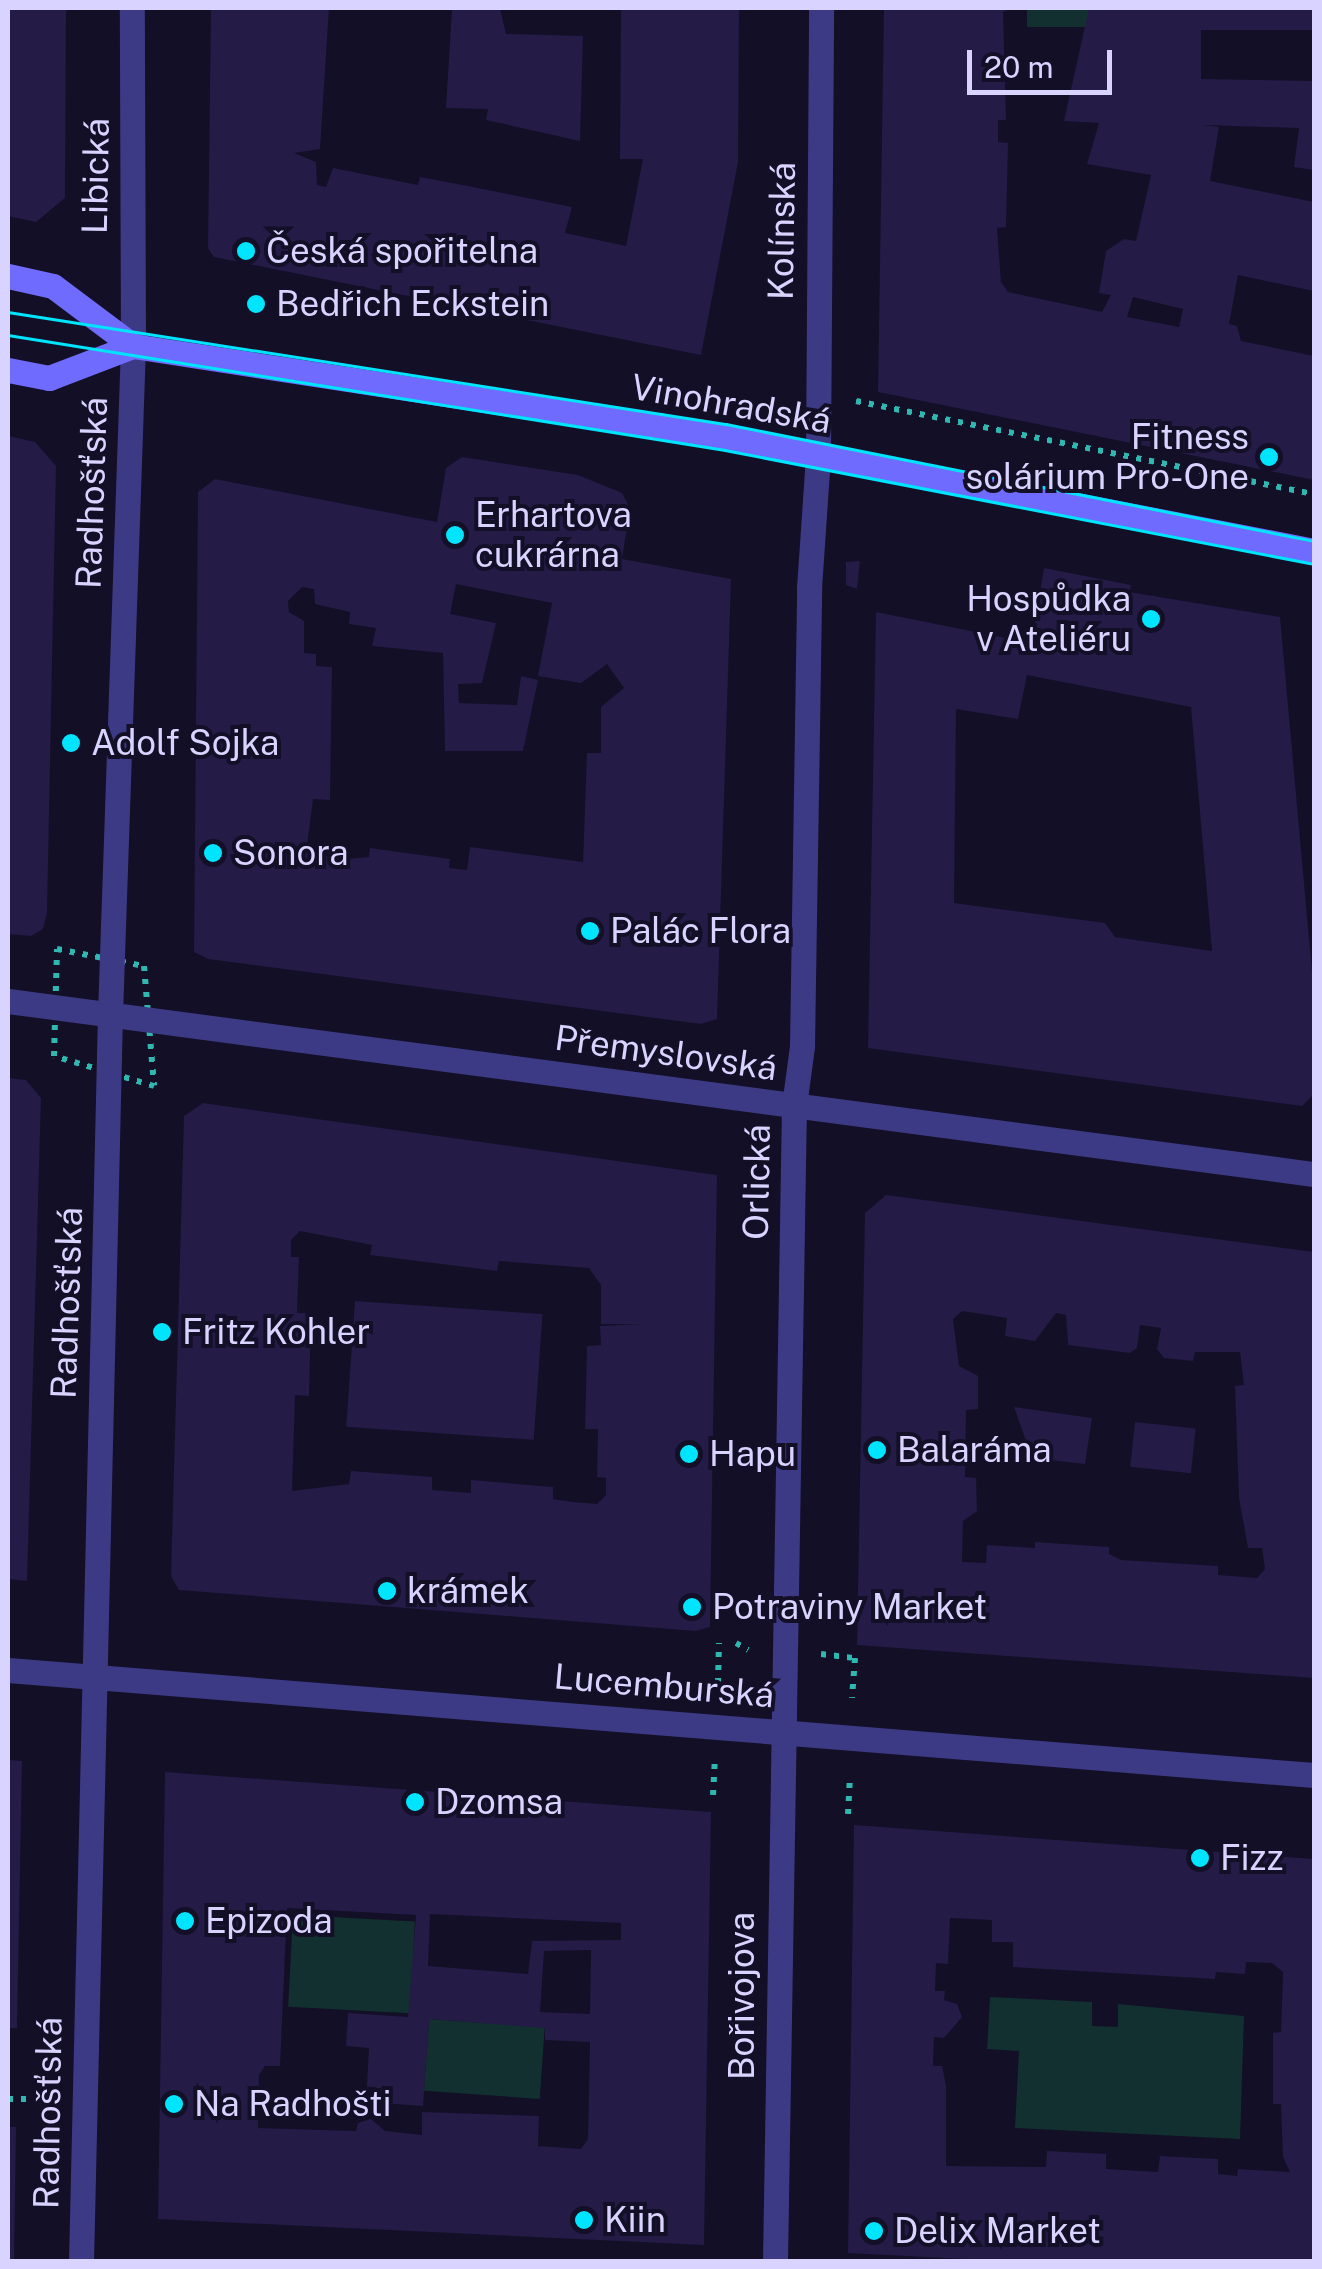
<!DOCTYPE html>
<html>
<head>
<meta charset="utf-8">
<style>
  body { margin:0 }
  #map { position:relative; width:1322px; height:2269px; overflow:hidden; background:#130f26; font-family:"Public Sans",sans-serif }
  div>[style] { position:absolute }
  .green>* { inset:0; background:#12302f; transform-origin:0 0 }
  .building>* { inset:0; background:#241b47; transform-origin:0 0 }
  .path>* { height:6px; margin-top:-3px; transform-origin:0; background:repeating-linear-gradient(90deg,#2fb8b0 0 5px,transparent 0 13px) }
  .minor>* { height:25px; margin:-12.5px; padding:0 12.5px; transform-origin:12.5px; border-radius:12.5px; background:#3d3a85 }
  .secondary>* { height:25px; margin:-12.5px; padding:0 12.5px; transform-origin:12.5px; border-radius:12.5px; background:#6f6bff }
  .tram>* { height:2.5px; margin:-1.25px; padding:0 1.25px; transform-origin:1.25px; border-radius:1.25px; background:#00e5ff }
  .dots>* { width:28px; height:28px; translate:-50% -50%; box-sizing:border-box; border:5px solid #130f26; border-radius:50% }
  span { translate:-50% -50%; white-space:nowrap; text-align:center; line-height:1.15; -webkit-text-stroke:8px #130f26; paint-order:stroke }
  .street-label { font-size:35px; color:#d9d4ff }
  .poi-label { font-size:35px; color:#d9d4ff }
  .left { translate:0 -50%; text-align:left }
  .right { translate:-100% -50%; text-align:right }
  .frame { position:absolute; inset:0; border:10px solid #d9d4ff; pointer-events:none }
  .scale { position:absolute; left:967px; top:50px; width:145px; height:45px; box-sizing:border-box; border:5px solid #d9d4ff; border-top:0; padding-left:12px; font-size:30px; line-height:35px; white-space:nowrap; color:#d9d4ff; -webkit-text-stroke:8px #130f26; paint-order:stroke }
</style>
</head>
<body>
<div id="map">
  <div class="green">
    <i style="left:1027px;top:8px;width:62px;height:19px"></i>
    <i style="left:293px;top:1915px;width:122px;height:92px;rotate:3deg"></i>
    <i style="clip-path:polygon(990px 1997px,1092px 2002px,1092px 2026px,1118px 2027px,1118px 2004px,1244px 2016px,1240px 2139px,1015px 2128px,1019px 2051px,987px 2049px)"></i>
    <i style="left:429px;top:2019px;width:116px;height:72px;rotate:4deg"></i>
  </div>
  <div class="building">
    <i style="clip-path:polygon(8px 8px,66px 8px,65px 198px,36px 222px,8px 216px)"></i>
    <i style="clip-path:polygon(211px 8px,329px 8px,320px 149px,294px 153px,316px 162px,317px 185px,326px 187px,333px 168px,418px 185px,420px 177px,473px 187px,572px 207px,565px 233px,626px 246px,643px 159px,620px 159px,621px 8px,739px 8px,738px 162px,701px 355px,214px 257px,208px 248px)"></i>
    <i style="clip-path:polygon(452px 8px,500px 8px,506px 34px,583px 36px,580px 141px,486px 120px,488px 109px,446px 108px)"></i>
    <i style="clip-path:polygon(evenodd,884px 8px,1011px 8px,1003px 12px,1006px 120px,998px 120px,998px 142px,1008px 143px,1006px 227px,997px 228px,1001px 282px,1008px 292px,1102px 312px,1111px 295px,1099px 293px,1106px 251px,1124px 239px,1136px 241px,1151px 175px,1087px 164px,1099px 123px,1064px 121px,1089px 8px,1314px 8px,1314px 30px,1201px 30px,1201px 79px,1314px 81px,1314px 170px,1294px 167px,1299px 128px,1203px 125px,1219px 127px,1210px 181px,1314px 202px,1314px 291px,1238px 275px,1229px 324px,1237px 326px,1241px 341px,1314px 356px,1314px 480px,878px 392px,884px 8px,1133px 297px,1183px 309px,1179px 327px,1127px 317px,1133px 297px)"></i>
    <i style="clip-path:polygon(8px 436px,35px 442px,56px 466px,47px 913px,43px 929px,31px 936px,8px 934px)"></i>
    <i style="clip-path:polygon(evenodd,462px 457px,578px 475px,622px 493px,630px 508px,622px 559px,731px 579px,717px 1019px,701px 1024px,208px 959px,194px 952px,198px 492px,215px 479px,437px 522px,446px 468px,462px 457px,456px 584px,552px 603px,538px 676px,581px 683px,607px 664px,624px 688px,601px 707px,601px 753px,587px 753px,583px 862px,470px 847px,467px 870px,449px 868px,450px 859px,370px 848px,369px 857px,348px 859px,315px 855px,307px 846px,313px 799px,330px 800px,332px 667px,316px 666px,316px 654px,304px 653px,304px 621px,289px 612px,288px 601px,302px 587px,314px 589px,315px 604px,350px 612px,349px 624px,376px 628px,372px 646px,443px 653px,445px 751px,523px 751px,538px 680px,521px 676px,517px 705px,459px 703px,458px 684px,482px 683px,496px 623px,450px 614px,456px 584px)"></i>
    <i style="clip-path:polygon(860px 561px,857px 589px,846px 585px,846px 562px)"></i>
    <i style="clip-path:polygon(evenodd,1044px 568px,1131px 585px,1129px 592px,1280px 617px,1314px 994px,1314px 1094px,1302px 1106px,868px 1048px,876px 612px,1031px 643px,1030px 654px,1044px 568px,1027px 675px,1191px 707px,1212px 951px,1115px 937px,1105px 923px,954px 903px,956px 709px,1018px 719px,1027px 675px)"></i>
    <i style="clip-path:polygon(8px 1078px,26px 1080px,41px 1098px,27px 1581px,8px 1579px)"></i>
    <i style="clip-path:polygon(evenodd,203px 1103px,717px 1175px,710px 1627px,696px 1631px,179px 1590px,171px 1576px,184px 1116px,203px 1103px,300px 1231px,372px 1245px,370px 1255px,497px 1271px,499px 1261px,589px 1268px,601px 1285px,601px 1324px,641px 1324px,600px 1326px,601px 1345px,587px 1346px,585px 1429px,598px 1429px,597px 1477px,606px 1478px,606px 1495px,597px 1504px,572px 1502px,553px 1499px,553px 1487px,471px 1480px,471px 1493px,432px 1490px,432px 1477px,351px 1471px,349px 1484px,292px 1491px,295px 1395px,309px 1396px,311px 1313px,297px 1313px,299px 1257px,291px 1257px,291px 1240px,300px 1231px)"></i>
    <i style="clip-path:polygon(evenodd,886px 1195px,1314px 1252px,1314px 1678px,857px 1645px,865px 1213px,886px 1195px,962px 1311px,1007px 1318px,1005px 1336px,1035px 1341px,1056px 1313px,1066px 1315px,1068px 1345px,1130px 1353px,1137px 1348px,1140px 1325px,1161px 1328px,1157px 1349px,1164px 1358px,1193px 1361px,1195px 1352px,1240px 1352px,1244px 1385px,1235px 1386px,1239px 1498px,1248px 1548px,1262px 1548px,1265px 1569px,1257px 1578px,1218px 1575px,1218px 1566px,1121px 1560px,1109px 1554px,1109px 1547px,1035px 1542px,1035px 1548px,987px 1545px,986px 1563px,962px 1562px,963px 1521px,977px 1511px,976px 1478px,965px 1477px,966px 1410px,978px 1409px,978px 1376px,959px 1366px,953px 1319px,962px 1311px)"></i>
    <i style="left:355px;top:1301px;width:188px;height:126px;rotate:4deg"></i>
    <i style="clip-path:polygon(1014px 1407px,1092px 1418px,1085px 1464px,1032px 1458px)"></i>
    <i style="left:1135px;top:1422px;width:61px;height:45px;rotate:6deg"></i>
    <i style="clip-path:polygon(8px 1760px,22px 1761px,17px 2028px,8px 2028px)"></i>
    <i style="clip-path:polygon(evenodd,165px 1772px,711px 1812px,704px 2245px,158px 2219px,165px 1772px,287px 1908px,416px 1915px,408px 2017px,348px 2013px,346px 2046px,369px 2048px,366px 2102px,423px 2106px,429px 2019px,545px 2028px,545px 2040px,590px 2042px,588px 2139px,581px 2149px,538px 2146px,539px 2116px,422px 2112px,422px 2135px,385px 2131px,371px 2119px,358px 2123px,356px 2131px,258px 2128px,259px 2075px,265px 2066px,280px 2066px,287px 1908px,165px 1772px,430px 1914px,621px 1923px,621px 1940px,532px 1941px,528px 1974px,428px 1966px,430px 1914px,165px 1772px,591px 1950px,590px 2014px,540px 2012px,544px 1951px,591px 1950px)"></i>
    <i style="clip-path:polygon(evenodd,854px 1825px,1314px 1859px,1314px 2262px,1025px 2262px,848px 2253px,854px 1825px,950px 1918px,992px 1920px,992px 1942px,1013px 1942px,1013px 1967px,1215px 1979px,1216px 1972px,1245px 1974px,1246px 1962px,1272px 1963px,1283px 1972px,1281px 2032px,1273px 2033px,1273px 2104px,1281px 2104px,1283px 2157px,1290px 2172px,1238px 2169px,1237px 2176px,1218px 2174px,1218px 2159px,1160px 2156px,1158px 2172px,1106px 2169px,1106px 2154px,1047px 2151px,1046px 2167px,946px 2166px,946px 2086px,942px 2066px,933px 2066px,934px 2037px,944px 2038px,962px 2017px,957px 2004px,944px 2000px,945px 1991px,935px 1991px,936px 1963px,948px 1964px,950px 1918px)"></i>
    <i style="clip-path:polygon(8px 2127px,16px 2127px,14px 2262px,8px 2262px)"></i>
  </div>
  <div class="path">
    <i style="left:856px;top:401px;width:467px;rotate:11.5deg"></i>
    <i style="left:57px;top:949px;width:89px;rotate:11.1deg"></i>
    <i style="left:144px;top:966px;width:120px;rotate:85.2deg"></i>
    <i style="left:154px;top:1086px;width:104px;rotate:-163.3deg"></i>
    <i style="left:54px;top:1056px;width:107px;rotate:-88.4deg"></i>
    <i style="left:736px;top:1643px;width:14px;rotate:30deg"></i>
    <i style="left:821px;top:1654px;width:34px;rotate:7deg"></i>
    <i style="left:855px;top:1658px;width:40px;rotate:94.3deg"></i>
    <i style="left:718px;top:1683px;width:40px;rotate:-88.6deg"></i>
    <i style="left:713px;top:1795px;width:34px;rotate:-87deg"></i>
    <i style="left:848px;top:1814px;width:39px;rotate:-87deg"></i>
    <i style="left:8px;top:2099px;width:43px"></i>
  </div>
  <div class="minor">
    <i style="left:8px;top:1001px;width:1317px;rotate:7.55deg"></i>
    <i style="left:8px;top:1670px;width:1310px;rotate:4.6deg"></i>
    <i style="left:81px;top:2262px;width:1248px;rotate:-88.67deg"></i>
    <i style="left:110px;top:1014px;width:668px;rotate:-88.03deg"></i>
    <i style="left:133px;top:346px;width:338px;rotate:-90.2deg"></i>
    <i style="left:775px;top:2262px;width:1156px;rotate:-89.06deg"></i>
    <i style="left:794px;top:1106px;width:61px;rotate:-82.4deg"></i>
    <i style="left:802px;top:1046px;width:458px;rotate:-89.1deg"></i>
    <i style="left:809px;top:588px;width:133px;rotate:-86.1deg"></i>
    <i style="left:818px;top:455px;width:447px;rotate:-89.6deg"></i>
  </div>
  <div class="secondary">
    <i style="left:8px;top:276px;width:46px;rotate:12.5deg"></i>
    <i style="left:53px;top:286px;width:100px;rotate:36.9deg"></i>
    <i style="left:133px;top:346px;width:599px;rotate:8.74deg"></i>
    <i style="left:725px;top:437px;width:600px;rotate:10.95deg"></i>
    <i style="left:8px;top:370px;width:42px;rotate:11deg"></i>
    <i style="left:49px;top:378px;width:90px;rotate:-20.9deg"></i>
  </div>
  <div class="tram">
    <i style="left:8px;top:312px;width:727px;rotate:8.87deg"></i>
    <i style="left:726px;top:424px;width:600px;rotate:11.25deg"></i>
    <i style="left:8px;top:335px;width:726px;rotate:9.11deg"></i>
    <i style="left:725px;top:450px;width:600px;rotate:10.95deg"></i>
  </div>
  <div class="dots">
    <i style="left:246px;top:251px;background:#00e5ff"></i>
    <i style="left:256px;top:304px;background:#00e5ff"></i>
    <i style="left:1269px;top:457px;background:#00e5ff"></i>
    <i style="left:455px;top:535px;background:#00e5ff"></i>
    <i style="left:1151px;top:619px;background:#00e5ff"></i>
    <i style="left:71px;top:743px;background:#00e5ff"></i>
    <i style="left:213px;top:853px;background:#00e5ff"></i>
    <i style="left:590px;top:931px;background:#00e5ff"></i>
    <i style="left:162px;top:1332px;background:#00e5ff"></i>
    <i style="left:877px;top:1450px;background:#00e5ff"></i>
    <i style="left:689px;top:1454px;background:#00e5ff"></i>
    <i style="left:387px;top:1591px;background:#00e5ff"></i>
    <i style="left:692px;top:1607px;background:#00e5ff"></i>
    <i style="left:415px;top:1802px;background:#00e5ff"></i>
    <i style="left:1200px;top:1858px;background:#00e5ff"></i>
    <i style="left:185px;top:1921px;background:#00e5ff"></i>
    <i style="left:174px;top:2104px;background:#00e5ff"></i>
    <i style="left:584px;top:2220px;background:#00e5ff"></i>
    <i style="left:874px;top:2231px;background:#00e5ff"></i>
  </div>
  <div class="street-label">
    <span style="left:96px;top:176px;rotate:-89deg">Libická</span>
    <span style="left:782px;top:231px;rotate:-89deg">Kolínská</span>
    <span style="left:731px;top:404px;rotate:10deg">Vinohradská</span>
    <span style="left:92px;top:493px;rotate:-88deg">Radhošťská</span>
    <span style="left:666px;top:1053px;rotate:8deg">Přemyslovská</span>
    <span style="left:757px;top:1182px;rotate:-89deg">Orlická</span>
    <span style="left:67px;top:1303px;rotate:-88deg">Radhošťská</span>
    <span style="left:664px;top:1686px;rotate:5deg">Lucemburská</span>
    <span style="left:742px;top:1996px;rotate:-90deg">Bořivojova</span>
    <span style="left:48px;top:2113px;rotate:-89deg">Radhošťská</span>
  </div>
  <div class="poi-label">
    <span class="left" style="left:266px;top:251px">Česká spořitelna</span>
    <span class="left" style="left:276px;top:304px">Bedřich Eckstein</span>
    <span class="right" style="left:1249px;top:457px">Fitness<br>solárium Pro-One</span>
    <span class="left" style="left:475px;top:535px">Erhartova<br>cukrárna</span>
    <span class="right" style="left:1131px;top:619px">Hospůdka<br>v Ateliéru</span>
    <span class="left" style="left:91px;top:743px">Adolf Sojka</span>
    <span class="left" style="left:233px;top:853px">Sonora</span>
    <span class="left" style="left:610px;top:931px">Palác Flora</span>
    <span class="left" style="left:182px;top:1332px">Fritz Kohler</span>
    <span class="left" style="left:897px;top:1450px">Balaráma</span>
    <span class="left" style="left:709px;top:1454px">Hapu</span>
    <span class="left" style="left:407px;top:1591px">krámek</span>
    <span class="left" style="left:712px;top:1607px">Potraviny Market</span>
    <span class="left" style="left:435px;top:1802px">Dzomsa</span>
    <span class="left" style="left:1220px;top:1858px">Fizz</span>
    <span class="left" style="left:205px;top:1921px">Epizoda</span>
    <span class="left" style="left:194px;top:2104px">Na Radhošti</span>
    <span class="left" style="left:604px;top:2220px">Kiin</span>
    <span class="left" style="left:894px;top:2231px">Delix Market</span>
  </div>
  <div class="frame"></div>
  <div class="scale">20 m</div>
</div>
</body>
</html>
